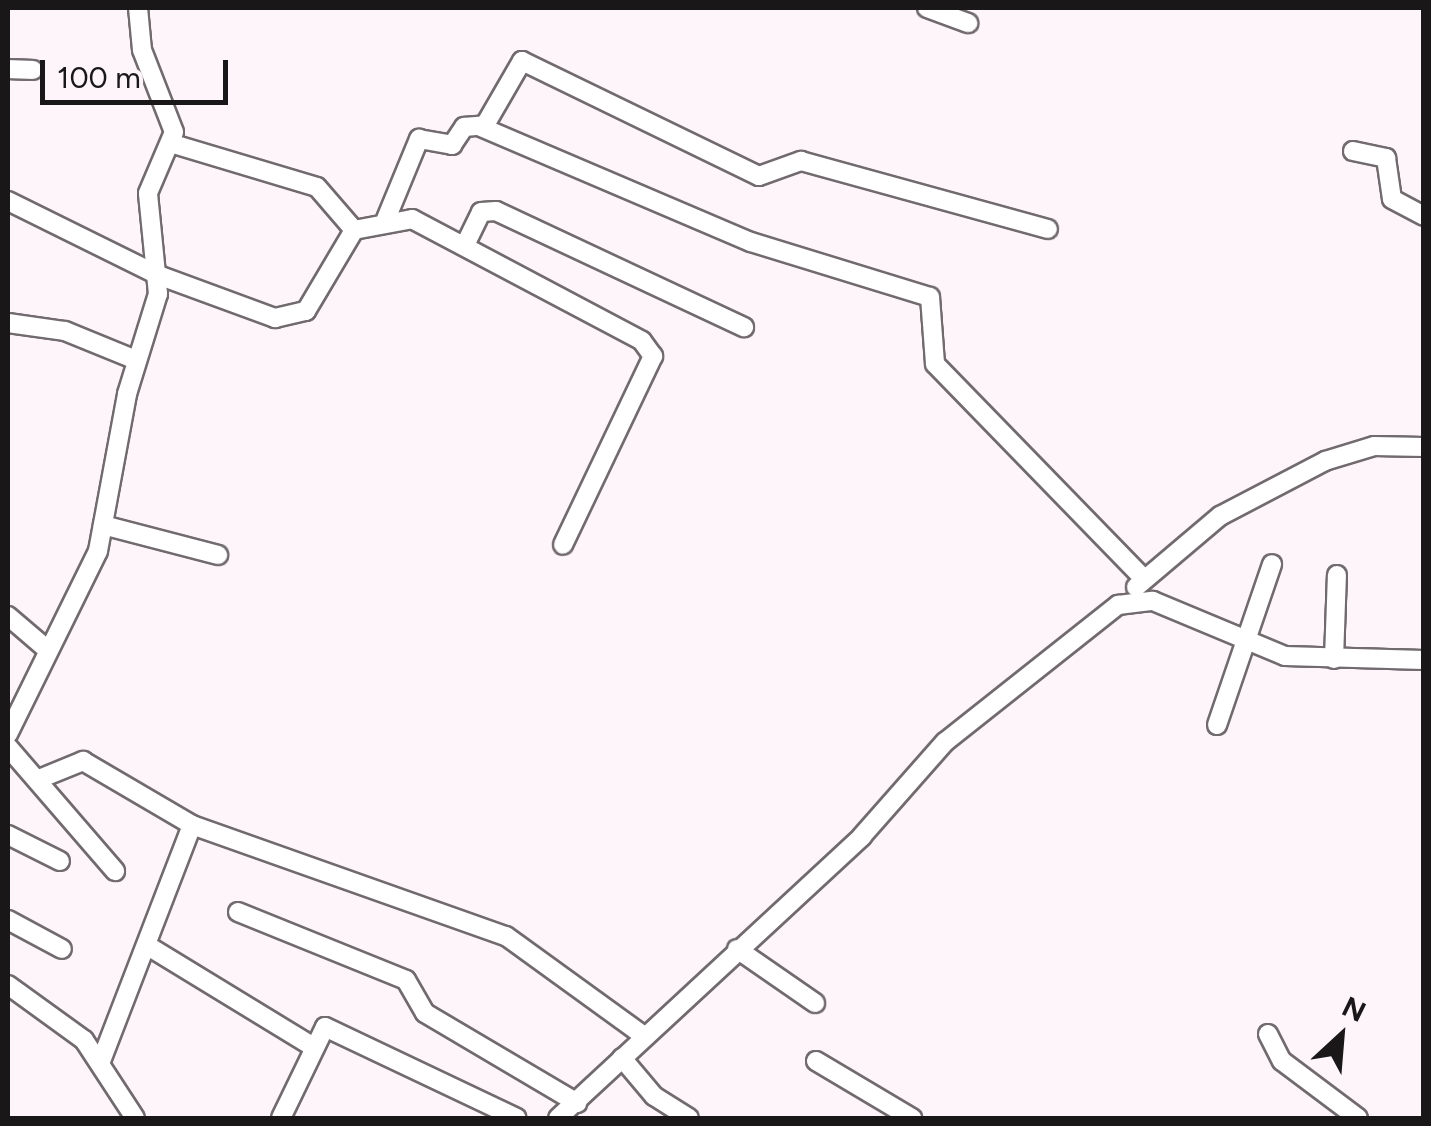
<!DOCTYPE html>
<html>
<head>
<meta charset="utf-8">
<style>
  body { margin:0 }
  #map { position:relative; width:1431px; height:1126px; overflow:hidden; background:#fdf5f9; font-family:Figtree,sans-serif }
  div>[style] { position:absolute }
  .roads { filter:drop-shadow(2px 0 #716a6e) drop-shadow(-2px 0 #716a6e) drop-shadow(0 2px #716a6e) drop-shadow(0 -2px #716a6e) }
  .minor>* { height:18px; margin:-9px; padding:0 9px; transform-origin:9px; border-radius:9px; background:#fff }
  span { translate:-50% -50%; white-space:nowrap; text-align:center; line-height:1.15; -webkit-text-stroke:10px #fdf5f9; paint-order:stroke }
  .frame { position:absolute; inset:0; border:10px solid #1a1719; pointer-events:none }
  .north { position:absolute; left:1291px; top:986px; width:100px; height:100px; -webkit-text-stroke:8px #fdf5f9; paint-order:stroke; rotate:26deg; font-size:28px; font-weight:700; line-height:40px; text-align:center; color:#1a1719 }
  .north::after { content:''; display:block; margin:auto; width:35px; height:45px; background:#1a1719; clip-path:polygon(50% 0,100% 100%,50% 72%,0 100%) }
  .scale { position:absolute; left:40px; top:60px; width:188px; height:45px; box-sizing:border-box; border:5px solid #1a1719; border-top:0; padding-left:12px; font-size:30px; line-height:35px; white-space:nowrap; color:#1a1719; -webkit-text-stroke:8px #fdf5f9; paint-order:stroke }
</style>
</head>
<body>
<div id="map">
  <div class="roads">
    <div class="minor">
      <i style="left:927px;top:8px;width:44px;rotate:20.1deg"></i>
      <i style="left:8px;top:69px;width:25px;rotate:2deg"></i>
      <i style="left:481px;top:127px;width:293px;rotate:23.1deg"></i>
      <i style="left:751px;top:242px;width:187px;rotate:17.1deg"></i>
      <i style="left:930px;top:297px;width:67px;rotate:85.7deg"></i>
      <i style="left:935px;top:364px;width:300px;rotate:45.8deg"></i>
      <i style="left:170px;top:143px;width:153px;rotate:16.7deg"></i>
      <i style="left:317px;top:187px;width:57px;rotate:49.3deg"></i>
      <i style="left:1353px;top:151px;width:34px;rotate:12deg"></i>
      <i style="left:1386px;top:158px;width:41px;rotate:81.7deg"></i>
      <i style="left:1392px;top:199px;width:36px;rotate:28deg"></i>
      <i style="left:8px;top:201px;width:167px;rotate:26.3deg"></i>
      <i style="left:158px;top:275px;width:125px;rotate:20.2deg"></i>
      <i style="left:275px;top:318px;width:32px;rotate:-13deg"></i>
      <i style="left:306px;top:311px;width:94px;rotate:-59.3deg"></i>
      <i style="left:354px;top:230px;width:59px;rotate:-10.7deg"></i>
      <i style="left:412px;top:219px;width:260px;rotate:27.9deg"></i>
      <i style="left:642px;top:341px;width:19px;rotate:54deg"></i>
      <i style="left:653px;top:356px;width:209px;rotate:115.5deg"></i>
      <i style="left:386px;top:219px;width:87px;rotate:-67.6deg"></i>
      <i style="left:419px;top:139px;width:34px;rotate:10deg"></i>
      <i style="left:452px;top:145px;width:22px;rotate:-56deg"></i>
      <i style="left:464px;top:127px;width:21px;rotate:-5deg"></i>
      <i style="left:485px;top:125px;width:74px;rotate:-60deg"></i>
      <i style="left:522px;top:61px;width:263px;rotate:25.9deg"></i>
      <i style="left:759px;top:176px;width:45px;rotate:-19.7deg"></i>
      <i style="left:801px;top:161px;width:256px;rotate:15.4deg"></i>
      <i style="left:467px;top:241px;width:32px;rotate:-64deg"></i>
      <i style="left:481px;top:212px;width:15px;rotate:-4deg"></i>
      <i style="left:496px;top:211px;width:274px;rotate:25.1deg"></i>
      <i style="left:8px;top:323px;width:58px;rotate:8deg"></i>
      <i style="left:65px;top:331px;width:77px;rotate:22.2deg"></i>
      <i style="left:103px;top:525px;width:119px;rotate:14.6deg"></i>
      <i style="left:1136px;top:587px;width:110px;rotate:-40.2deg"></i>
      <i style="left:1220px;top:516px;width:119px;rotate:-27.6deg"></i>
      <i style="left:1325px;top:461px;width:51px;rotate:-17deg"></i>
      <i style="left:1374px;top:446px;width:50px;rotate:1.1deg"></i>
      <i style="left:8px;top:616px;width:46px;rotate:40.6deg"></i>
      <i style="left:1334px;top:659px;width:84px;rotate:-88deg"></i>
      <i style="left:1217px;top:725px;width:170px;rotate:-71.1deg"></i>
      <i style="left:8px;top:734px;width:204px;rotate:-63.8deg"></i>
      <i style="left:98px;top:551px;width:160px;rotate:-79.5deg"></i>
      <i style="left:127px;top:394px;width:105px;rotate:-72.8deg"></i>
      <i style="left:158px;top:294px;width:101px;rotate:-95.7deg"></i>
      <i style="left:148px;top:193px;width:66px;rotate:-66.9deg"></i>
      <i style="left:174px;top:132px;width:88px;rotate:-111.3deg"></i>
      <i style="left:142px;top:50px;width:42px;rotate:-95.4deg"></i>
      <i style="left:8px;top:747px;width:164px;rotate:49.2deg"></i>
      <i style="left:39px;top:779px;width:48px;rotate:-22.2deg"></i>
      <i style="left:83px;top:761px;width:126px;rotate:30.4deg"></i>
      <i style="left:192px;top:825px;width:333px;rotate:19.5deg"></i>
      <i style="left:506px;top:936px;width:170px;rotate:35.9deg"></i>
      <i style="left:8px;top:835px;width:58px;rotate:26.6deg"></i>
      <i style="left:238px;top:912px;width:181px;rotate:22deg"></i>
      <i style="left:406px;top:980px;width:38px;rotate:60deg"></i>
      <i style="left:425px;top:1013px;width:177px;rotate:30.6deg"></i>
      <i style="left:8px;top:920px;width:61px;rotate:28.2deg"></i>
      <i style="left:148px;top:946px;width:192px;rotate:31.4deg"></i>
      <i style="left:737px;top:949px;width:95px;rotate:34.7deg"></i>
      <i style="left:8px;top:985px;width:94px;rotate:35.9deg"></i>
      <i style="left:84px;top:1040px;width:93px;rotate:56.8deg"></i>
      <i style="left:1268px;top:1034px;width:30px;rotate:63deg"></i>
      <i style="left:1282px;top:1061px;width:95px;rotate:36.9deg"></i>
      <i style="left:622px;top:1058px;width:50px;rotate:49.9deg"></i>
      <i style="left:654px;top:1096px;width:41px;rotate:32.2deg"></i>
      <i style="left:101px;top:1061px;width:253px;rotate:-68.9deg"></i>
      <i style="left:816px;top:1061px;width:112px;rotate:30.7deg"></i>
      <i style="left:281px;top:1118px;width:101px;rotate:-64.2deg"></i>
      <i style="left:325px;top:1027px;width:212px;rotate:25.4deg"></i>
      <i style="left:558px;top:1118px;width:415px;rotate:-42.8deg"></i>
      <i style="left:862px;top:836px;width:125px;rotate:-48.6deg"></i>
      <i style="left:945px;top:742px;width:221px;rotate:-38.4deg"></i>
      <i style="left:1118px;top:605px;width:35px;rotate:-7deg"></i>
      <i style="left:1153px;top:601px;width:143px;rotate:22.6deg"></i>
      <i style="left:1285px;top:656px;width:139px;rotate:1.6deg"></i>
    </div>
  </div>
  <div class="frame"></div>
  <div class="north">N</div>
  <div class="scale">100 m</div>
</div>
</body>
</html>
